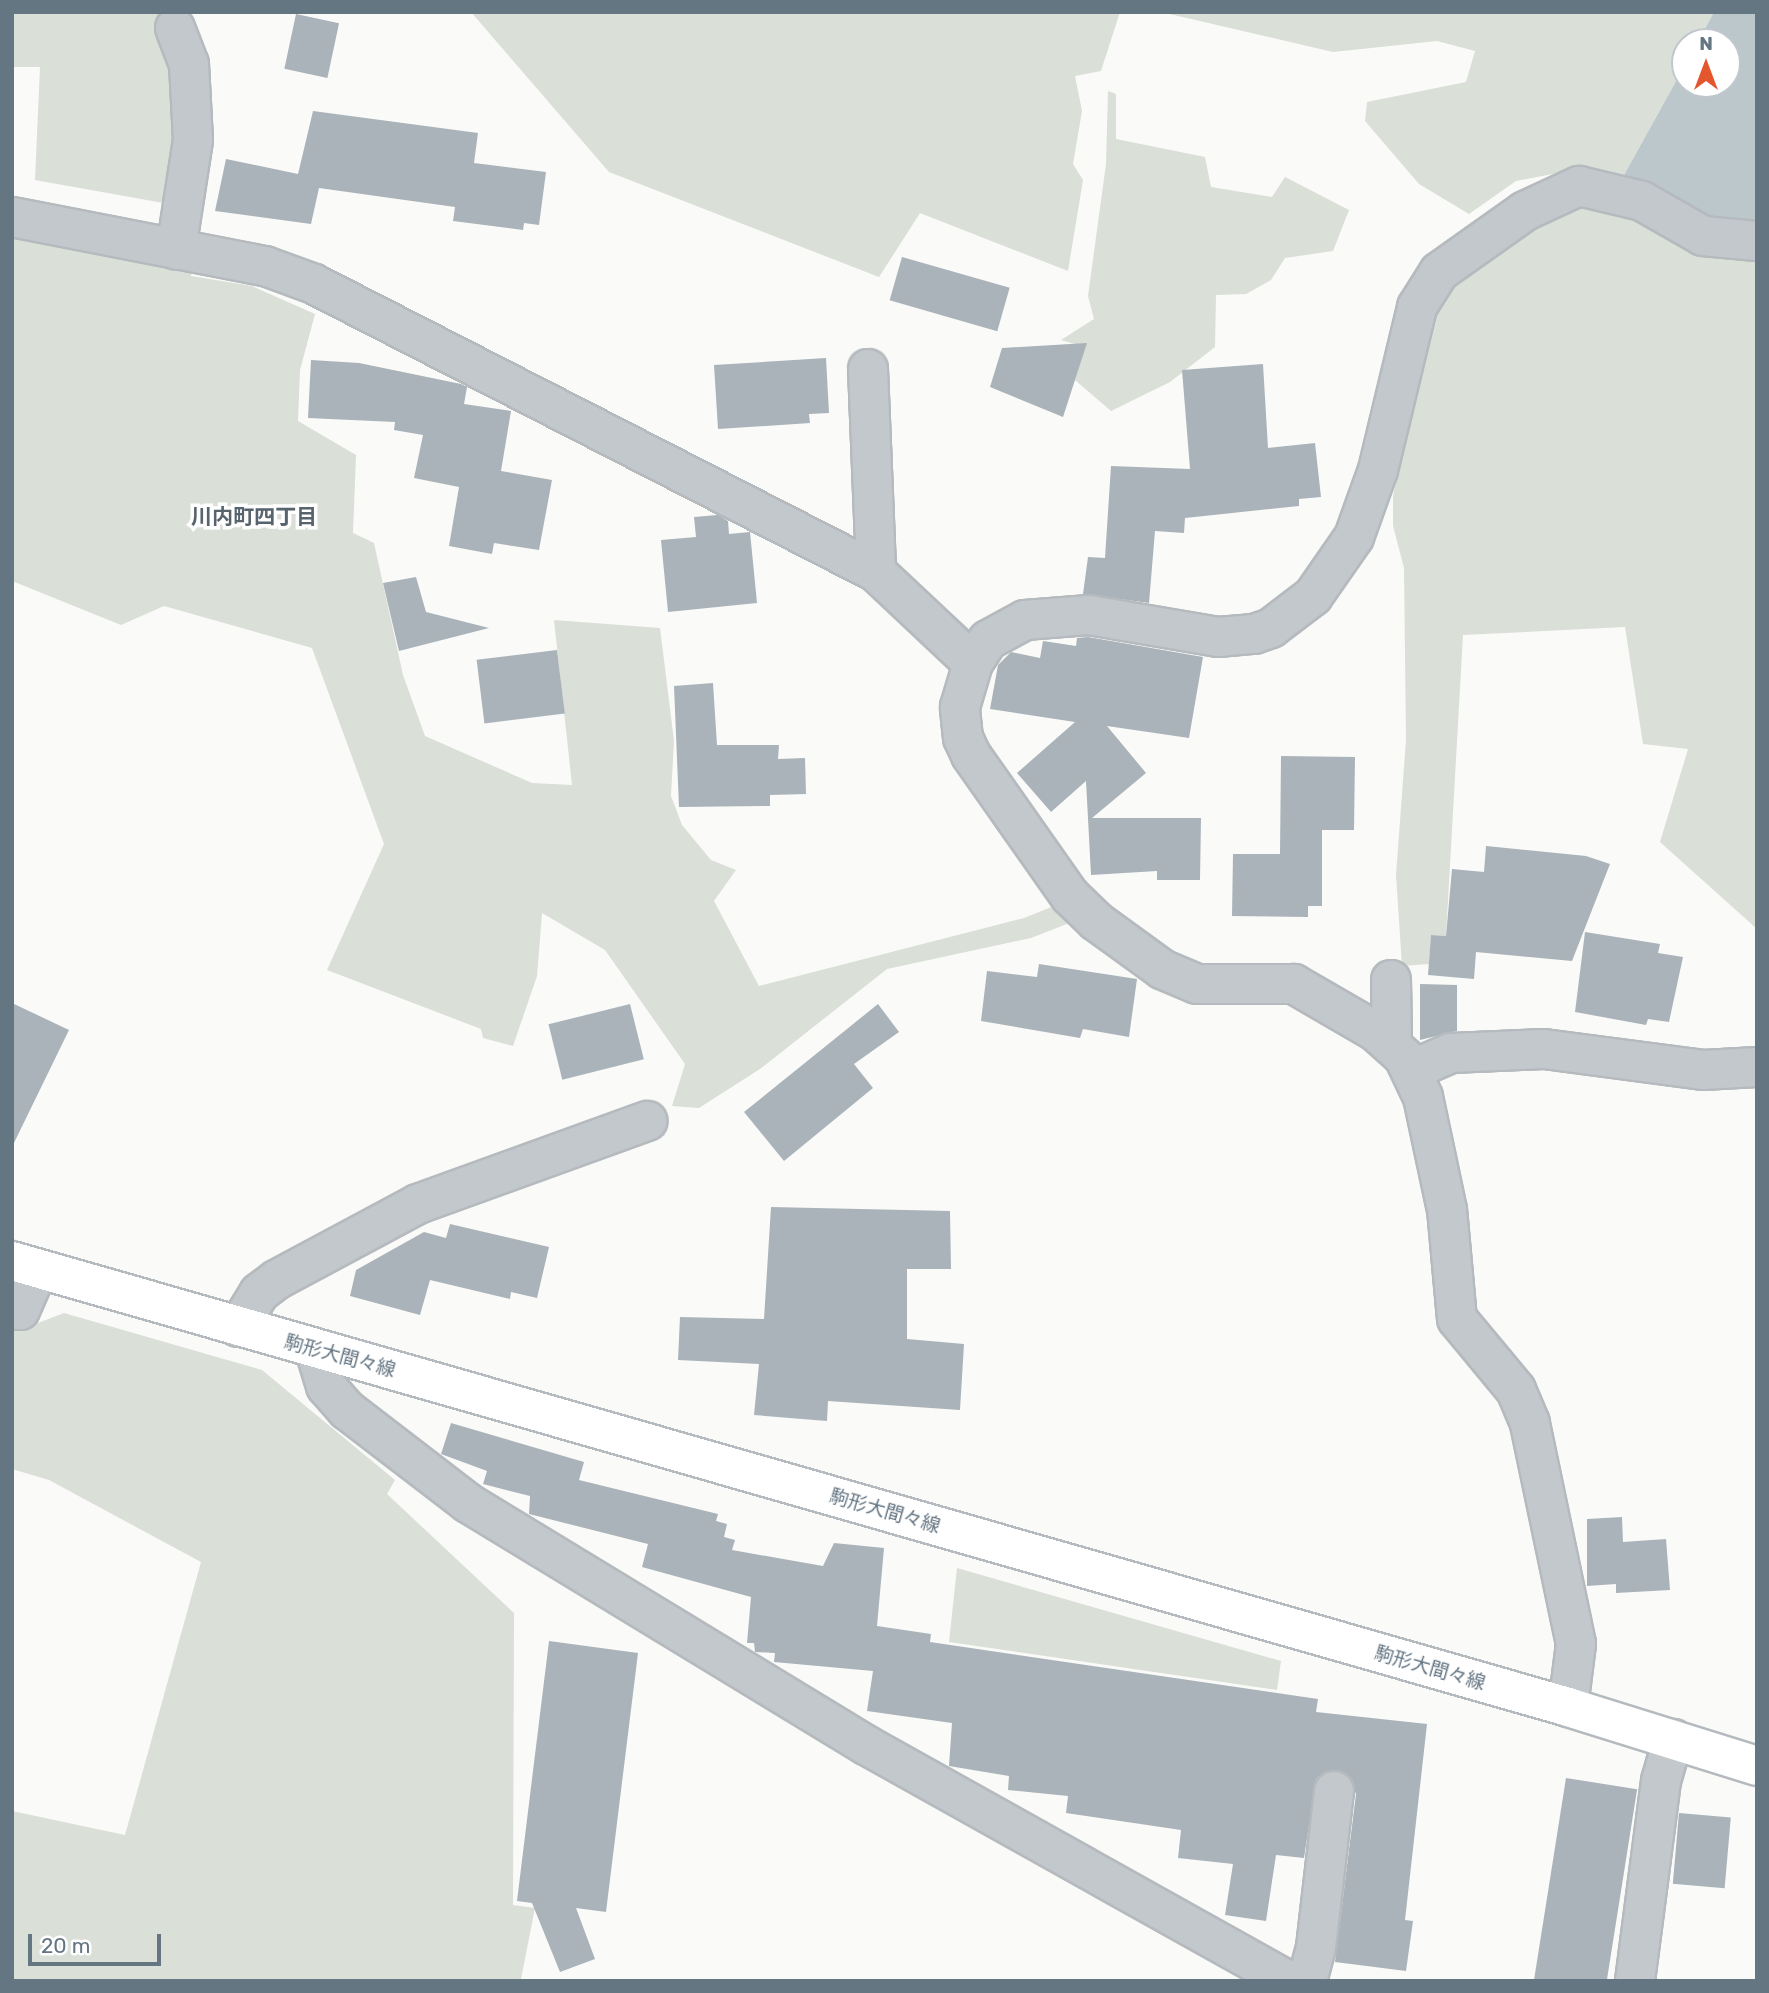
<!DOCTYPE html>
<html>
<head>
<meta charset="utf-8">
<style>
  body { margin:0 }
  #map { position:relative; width:1769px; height:1993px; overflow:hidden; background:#fafaf8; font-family:Rubik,"Noto Sans JP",sans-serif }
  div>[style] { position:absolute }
  .green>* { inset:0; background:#dadfd7 }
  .water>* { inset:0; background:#bbc7cb }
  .building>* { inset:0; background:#aab3b9; transform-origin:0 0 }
  .roads { filter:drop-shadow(2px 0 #b5babe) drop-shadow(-2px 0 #b5babe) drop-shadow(0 2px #b5babe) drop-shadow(0 -2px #b5babe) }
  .minor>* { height:38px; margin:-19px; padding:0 19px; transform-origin:19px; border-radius:19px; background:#c3c8cc }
  .major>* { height:38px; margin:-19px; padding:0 19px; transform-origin:19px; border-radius:19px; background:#fff }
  span { translate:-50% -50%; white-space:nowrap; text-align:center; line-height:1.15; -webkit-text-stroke:7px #fff; paint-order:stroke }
  .street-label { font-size:19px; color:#657683 }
  .neighbourhood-label { font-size:21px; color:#57646e; font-weight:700 }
  .frame { position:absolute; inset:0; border:14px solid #657683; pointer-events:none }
  .north { position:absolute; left:1671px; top:28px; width:70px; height:70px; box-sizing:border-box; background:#fff; border:2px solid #c1c8cd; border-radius:50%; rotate:0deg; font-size:19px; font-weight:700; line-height:28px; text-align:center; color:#657683 }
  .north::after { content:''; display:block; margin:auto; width:24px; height:32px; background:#e4572e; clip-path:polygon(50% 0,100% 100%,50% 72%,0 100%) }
  .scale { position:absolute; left:28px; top:1934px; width:133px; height:32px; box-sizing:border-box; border:4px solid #657683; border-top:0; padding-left:9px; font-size:21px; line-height:24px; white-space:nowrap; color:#657683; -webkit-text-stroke:5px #fff; paint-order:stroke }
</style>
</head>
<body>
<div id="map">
  <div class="green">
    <i style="clip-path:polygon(12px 12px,189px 12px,169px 204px,35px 180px,40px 67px,12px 67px)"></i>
    <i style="clip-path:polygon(471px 12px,1120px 12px,1101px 71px,1075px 76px,1082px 111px,1073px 164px,1083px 180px,1068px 271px,920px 213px,879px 277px,609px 172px)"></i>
    <i style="clip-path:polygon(1161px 12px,1714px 12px,1698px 42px,1685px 42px,1685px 65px,1624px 175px,1579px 169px,1516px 181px,1469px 214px,1419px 184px,1365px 121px,1367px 102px,1466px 82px,1475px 51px,1437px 41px,1333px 52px)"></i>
    <i style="clip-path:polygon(1108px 91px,1116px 94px,1116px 139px,1205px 157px,1211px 187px,1272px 197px,1285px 177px,1349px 210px,1333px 251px,1285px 258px,1271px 280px,1246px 294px,1216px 295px,1215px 347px,1170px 382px,1111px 411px,1075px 380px,1085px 347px,1061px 340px,1094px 319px,1088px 296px,1106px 164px)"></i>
    <i style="clip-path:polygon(1603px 203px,1757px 255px,1757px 929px,1660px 842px,1688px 749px,1643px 744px,1625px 627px,1463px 635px,1446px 936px,1431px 935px,1429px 964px,1402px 966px,1396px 875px,1406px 740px,1404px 568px,1393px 526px,1393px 496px,1430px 317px,1445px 289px,1549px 216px,1576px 205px)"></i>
    <i style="clip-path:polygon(12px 237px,192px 270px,191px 276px,252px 286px,315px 314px,300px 370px,298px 421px,356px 455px,353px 533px,374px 543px,403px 675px,425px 736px,532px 783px,572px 785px,554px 620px,660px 628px,674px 741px,671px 796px,682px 825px,711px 860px,736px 870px,714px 901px,759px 986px,1024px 918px,1059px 904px,1067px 924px,1031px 938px,887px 969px,760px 1069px,699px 1108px,672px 1106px,685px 1064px,605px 950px,542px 913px,537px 976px,513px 1046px,483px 1038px,481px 1029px,327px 970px,384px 844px,312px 648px,164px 606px,121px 625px,12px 581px)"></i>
    <i style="clip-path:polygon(64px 1313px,262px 1370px,395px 1480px,387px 1494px,514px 1613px,513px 1905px,535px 1908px,521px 1979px,12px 1981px,12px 1811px,125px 1835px,201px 1562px,49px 1480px,12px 1469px,12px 1321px,38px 1323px)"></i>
    <i style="clip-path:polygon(957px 1568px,1281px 1661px,1277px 1690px,949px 1642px)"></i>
  </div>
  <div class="water">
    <i style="clip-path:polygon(1714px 12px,1757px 12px,1757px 224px,1722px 226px,1624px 175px,1685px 65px,1685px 84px,1727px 84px,1727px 42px,1698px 42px)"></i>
  </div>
  <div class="building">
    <i style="left:296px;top:14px;width:44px;height:56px;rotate:12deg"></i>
    <i style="clip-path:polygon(313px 111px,478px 133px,474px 163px,546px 172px,539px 225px,524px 223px,523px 230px,453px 221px,455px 207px,319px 188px,311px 224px,215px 211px,226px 159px,298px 174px)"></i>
    <i style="left:902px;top:257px;width:112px;height:45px;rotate:16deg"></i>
    <i style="clip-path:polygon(1087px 343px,1063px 417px,990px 387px,1002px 348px)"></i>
    <i style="clip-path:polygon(826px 358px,829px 413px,809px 414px,810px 423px,718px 429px,714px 365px)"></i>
    <i style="clip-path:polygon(311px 360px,359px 363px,461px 384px,467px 387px,464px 404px,511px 411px,501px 471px,552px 480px,539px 550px,494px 543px,492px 554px,449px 546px,459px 487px,414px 478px,423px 435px,394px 430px,395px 422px,308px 418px)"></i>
    <i style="clip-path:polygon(1263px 364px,1268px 448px,1315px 443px,1321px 497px,1299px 499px,1299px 506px,1185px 518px,1184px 533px,1155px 531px,1149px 603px,1083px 594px,1088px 557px,1105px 558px,1111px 466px,1190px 469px,1182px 370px)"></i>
    <i style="clip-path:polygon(718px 515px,728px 521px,729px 534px,750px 532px,757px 603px,668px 612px,661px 540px,696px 537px,694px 517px)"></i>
    <i style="clip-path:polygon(416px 577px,426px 612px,489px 628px,399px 651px,383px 583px)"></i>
    <i style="clip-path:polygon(1088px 637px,1203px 657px,1189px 738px,1107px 726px,1146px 773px,1092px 818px,1201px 818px,1200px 880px,1157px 880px,1157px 871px,1091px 875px,1086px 781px,1051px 812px,1017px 773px,1075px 722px,990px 709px,998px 665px,1011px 652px,1040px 658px,1043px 641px,1076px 646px,1077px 638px)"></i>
    <i style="left:557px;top:650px;width:64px;height:81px;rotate:83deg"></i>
    <i style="clip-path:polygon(713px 683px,717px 745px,779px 745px,778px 759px,805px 758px,806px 794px,770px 795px,770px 806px,679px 807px,674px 686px)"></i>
    <i style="clip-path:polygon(1281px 756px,1355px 757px,1354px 830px,1322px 830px,1322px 906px,1308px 906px,1308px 917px,1232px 916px,1233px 854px,1280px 854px)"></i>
    <i style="clip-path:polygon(1486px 846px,1586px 856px,1610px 864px,1572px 961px,1476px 952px,1474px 979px,1428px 975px,1431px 935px,1446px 936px,1452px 869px,1484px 872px)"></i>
    <i style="clip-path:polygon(1585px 932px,1660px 944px,1658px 953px,1683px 957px,1669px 1022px,1648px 1019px,1646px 1025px,1575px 1012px)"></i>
    <i style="clip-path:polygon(1039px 964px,1137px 979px,1129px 1037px,1083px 1029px,1080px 1038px,981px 1021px,987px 971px,1037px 977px)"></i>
    <i style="clip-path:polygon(1420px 984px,1457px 985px,1457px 1031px,1420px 1040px)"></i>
    <i style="clip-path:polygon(12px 1003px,69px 1030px,12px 1147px)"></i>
    <i style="left:630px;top:1004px;width:57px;height:84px;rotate:76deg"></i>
    <i style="clip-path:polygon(878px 1004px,899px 1032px,854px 1064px,873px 1088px,784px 1161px,744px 1112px)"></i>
    <i style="clip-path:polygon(771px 1207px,950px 1211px,951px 1269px,907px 1269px,907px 1339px,964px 1344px,960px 1410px,828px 1401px,827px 1421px,754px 1415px,759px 1364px,678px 1360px,680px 1317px,764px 1319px)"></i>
    <i style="clip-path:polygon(450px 1224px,549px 1247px,537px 1298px,511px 1292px,510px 1299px,430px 1280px,420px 1315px,350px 1296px,356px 1270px,424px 1232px,446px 1238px)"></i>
    <i style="clip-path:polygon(451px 1423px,584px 1462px,579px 1480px,718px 1514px,716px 1521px,727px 1524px,724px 1537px,735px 1540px,732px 1550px,823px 1566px,834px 1543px,884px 1548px,877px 1626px,931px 1634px,930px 1642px,1318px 1699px,1316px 1712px,1427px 1724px,1405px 1920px,1413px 1921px,1406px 1971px,1335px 1962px,1356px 1794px,1346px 1773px,1326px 1771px,1316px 1779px,1304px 1858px,1276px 1855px,1266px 1921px,1225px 1915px,1233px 1864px,1178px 1858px,1181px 1830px,1066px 1813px,1068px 1796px,1008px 1790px,1009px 1776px,949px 1766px,952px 1723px,867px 1711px,873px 1671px,774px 1662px,775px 1653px,755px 1652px,754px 1643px,747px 1643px,751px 1597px,642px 1567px,648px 1544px,529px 1514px,530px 1496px,483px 1484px,487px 1471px,441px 1454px)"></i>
    <i style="clip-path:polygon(1622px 1517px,1623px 1542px,1666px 1539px,1670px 1590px,1616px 1593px,1616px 1584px,1587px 1586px,1587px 1519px)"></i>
    <i style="clip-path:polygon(549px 1641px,638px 1653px,606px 1912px,576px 1908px,595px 1959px,560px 1972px,532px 1903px,517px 1901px)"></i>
    <i style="left:1566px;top:1778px;width:72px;height:206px;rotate:9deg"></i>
    <i style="left:1679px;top:1813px;width:52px;height:71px;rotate:5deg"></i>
  </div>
  <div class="roads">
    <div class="minor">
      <i style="left:175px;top:28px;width:39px;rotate:69deg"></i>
      <i style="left:189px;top:64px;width:76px;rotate:87deg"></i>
      <i style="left:193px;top:140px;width:111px;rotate:98.8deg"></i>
      <i style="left:12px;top:217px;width:258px;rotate:11deg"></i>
      <i style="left:265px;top:266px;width:52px;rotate:20.2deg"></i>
      <i style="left:314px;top:284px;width:631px;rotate:27.13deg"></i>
      <i style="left:876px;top:572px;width:133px;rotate:43.2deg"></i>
      <i style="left:868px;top:369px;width:203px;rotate:87.7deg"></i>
      <i style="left:1391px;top:980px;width:63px;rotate:89.1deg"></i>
      <i style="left:1412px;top:1070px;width:43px;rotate:-23.6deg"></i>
      <i style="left:1451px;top:1053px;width:93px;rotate:-2.5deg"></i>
      <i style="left:1544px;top:1049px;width:160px;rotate:7.5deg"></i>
      <i style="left:1703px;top:1070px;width:54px;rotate:-3.2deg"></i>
      <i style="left:12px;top:1309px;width:8px;rotate:7deg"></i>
      <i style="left:20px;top:1310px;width:45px;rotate:-66.3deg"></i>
      <i style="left:238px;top:1327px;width:40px;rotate:-58deg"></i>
      <i style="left:259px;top:1293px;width:21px;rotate:-37deg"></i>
      <i style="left:276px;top:1280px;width:161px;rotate:-28.2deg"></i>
      <i style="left:418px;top:1204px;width:244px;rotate:-19.9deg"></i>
      <i style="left:315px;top:1350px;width:38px;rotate:73deg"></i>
      <i style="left:326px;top:1386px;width:32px;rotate:49deg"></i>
      <i style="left:347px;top:1410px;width:153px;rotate:37.5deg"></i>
      <i style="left:468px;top:1503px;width:466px;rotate:31.3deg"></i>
      <i style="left:866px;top:1745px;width:484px;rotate:29.2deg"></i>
      <i style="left:1568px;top:1707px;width:64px;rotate:-82.8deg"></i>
      <i style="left:1576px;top:1644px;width:226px;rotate:-101.8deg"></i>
      <i style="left:1530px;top:1423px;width:36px;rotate:-113deg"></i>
      <i style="left:1516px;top:1390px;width:92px;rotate:-129.7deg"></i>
      <i style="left:1457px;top:1319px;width:109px;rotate:-95.2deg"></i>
      <i style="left:1447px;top:1210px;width:116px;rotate:-102deg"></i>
      <i style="left:1423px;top:1097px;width:44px;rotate:-115.4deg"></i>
      <i style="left:1404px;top:1057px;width:39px;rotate:-138deg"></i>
      <i style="left:1375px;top:1031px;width:94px;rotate:-149.9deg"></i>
      <i style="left:1294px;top:984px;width:97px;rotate:180deg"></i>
      <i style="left:1197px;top:984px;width:38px;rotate:-157deg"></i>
      <i style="left:1162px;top:969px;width:82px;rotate:-144deg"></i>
      <i style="left:1096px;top:921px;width:36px;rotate:-136deg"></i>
      <i style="left:1070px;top:896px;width:172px;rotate:-125.1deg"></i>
      <i style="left:971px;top:755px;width:19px;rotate:-115deg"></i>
      <i style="left:963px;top:738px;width:31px;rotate:-96deg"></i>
      <i style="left:960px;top:707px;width:46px;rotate:-73.5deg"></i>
      <i style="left:973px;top:663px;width:27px;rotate:-57deg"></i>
      <i style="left:988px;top:640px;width:42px;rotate:-28.4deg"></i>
      <i style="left:1025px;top:620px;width:64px;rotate:-4.5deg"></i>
      <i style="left:1089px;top:615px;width:131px;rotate:9.7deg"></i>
      <i style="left:1218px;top:637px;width:36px;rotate:-5deg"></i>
      <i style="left:1254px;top:634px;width:18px;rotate:-19deg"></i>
      <i style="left:1271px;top:628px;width:53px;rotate:-37.3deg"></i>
      <i style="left:1313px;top:596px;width:72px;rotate:-55.2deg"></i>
      <i style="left:1354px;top:537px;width:71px;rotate:-70.3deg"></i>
      <i style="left:1378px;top:470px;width:168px;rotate:-76.5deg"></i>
      <i style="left:1417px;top:307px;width:41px;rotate:-57.8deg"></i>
      <i style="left:1439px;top:272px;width:105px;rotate:-35.3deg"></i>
      <i style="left:1525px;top:211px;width:60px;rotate:-24.8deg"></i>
      <i style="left:1579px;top:186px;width:65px;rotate:13.4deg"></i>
      <i style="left:1642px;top:201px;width:70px;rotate:29.8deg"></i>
      <i style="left:1703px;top:236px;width:54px;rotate:5.3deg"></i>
      <i style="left:1307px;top:1981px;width:35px;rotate:-75deg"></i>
      <i style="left:1316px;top:1947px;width:157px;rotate:-83.4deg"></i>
      <i style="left:1635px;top:1981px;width:202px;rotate:-82.6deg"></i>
      <i style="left:1661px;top:1781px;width:44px;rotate:-74.1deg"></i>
    </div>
    <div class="major">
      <i style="left:12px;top:1261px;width:1619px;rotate:15.99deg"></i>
      <i style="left:1568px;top:1707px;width:198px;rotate:17.3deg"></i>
    </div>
  </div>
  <div class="street-label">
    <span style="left:340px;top:1356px;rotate:15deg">駒形大間々線</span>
    <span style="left:885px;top:1511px;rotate:16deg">駒形大間々線</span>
    <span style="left:1430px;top:1668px;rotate:16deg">駒形大間々線</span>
  </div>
  <div class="neighbourhood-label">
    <span style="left:254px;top:517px">川内町四丁目</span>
  </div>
  <div class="frame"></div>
  <div class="north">N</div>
  <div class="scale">20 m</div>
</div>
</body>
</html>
